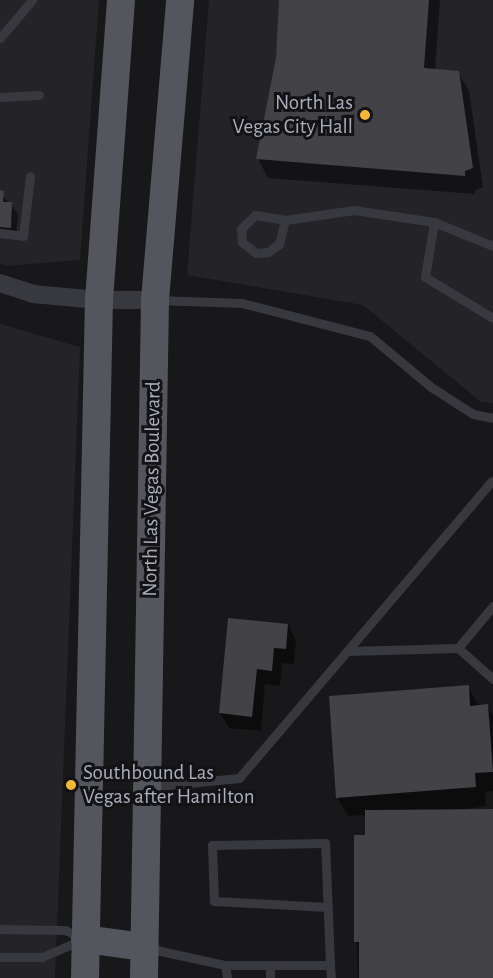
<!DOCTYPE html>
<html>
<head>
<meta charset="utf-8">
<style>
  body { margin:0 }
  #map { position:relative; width:493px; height:978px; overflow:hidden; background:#18171a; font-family:"Alegreya Sans",sans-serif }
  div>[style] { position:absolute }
  .built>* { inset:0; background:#242327 }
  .shadow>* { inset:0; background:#0007 }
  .building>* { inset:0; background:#424247 }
  .service>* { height:9px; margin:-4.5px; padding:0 4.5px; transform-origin:4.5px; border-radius:4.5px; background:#38393f }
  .minor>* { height:18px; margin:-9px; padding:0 9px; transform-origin:9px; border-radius:9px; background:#38393f }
  .primary>* { height:28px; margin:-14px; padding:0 14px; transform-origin:14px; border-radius:14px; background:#54565e }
  .dots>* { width:16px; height:16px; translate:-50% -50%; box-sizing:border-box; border:3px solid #131215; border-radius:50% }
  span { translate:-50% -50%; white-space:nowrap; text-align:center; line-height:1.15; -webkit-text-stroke:6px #131215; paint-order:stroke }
  .poi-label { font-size:21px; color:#aaaeba }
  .right { translate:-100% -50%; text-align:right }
  .left { translate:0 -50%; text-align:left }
  .street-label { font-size:21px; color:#aaaeba }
</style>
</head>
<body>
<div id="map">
  <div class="built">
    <i style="clip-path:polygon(0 0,99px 0,80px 260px,7px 266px,0 263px)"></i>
    <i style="clip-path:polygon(209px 0,493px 0,493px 403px,481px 402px,363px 305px,187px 275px)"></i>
    <i style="clip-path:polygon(0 324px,80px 347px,55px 978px,0 978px)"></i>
  </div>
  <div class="shadow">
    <i style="clip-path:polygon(281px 0,440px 0,435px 70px,458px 72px,469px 91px,483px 187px,475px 190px,475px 194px,268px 178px,258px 159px,278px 59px)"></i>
    <i style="clip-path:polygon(0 192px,18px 214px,16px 238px,0 237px)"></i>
    <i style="clip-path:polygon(288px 625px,296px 640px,294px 664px,282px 663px,280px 686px,265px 684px,261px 731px,229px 728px,220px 713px)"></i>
    <i style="clip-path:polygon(468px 687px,479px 706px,487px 706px,493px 716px,493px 791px,485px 792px,486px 806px,455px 811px,493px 810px,493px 978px,358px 978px,355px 836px,367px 836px,367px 815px,348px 816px,337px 797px)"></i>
  </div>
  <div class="building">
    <i style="clip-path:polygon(279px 0,429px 0,424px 68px,459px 71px,473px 168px,465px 171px,465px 176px,256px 159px,276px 58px)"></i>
    <i style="clip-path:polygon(0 190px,4px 191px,3px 202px,12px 202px,11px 228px,0 227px)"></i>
    <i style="clip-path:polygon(228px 618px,288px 624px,286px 649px,274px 648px,272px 671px,257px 669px,252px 717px,219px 713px)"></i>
    <i style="clip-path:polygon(469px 685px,470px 706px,488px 704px,493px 772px,475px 773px,476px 787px,336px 798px,329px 696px)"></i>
    <i style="clip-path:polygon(493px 809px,493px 978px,359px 978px,359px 942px,354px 942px,354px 835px,365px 835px,365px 810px)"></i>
  </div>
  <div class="service">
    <i style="left:0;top:38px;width:50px;rotate:-49.9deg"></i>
    <i style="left:0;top:97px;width:39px;rotate:-3deg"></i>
    <i style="left:285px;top:220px;width:25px;rotate:104deg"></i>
    <i style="left:279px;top:244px;width:14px;rotate:144deg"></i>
    <i style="left:268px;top:252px;width:12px;rotate:175deg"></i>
    <i style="left:256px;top:253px;width:18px;rotate:-142deg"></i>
    <i style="left:242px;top:242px;width:13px;rotate:-94deg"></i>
    <i style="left:241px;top:229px;width:20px;rotate:-45deg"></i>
    <i style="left:255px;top:215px;width:30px;rotate:9deg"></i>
    <i style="left:285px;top:220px;width:70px;rotate:-8.2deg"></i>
    <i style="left:354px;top:210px;width:81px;rotate:8.5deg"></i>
    <i style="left:434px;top:222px;width:64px;rotate:22.1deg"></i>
    <i style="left:434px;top:222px;width:56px;rotate:99.3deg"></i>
    <i style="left:425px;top:277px;width:79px;rotate:31.1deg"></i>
    <i style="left:0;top:233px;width:23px;rotate:7deg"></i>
    <i style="left:23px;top:236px;width:60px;rotate:-83.3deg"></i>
    <i style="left:157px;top:300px;width:85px;rotate:2deg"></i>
    <i style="left:242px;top:303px;width:132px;rotate:14.5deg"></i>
    <i style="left:370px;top:336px;width:80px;rotate:39.9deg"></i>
    <i style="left:431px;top:387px;width:50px;rotate:32.7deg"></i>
    <i style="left:473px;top:414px;width:20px;rotate:11deg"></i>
    <i style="left:458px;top:648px;width:47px;rotate:41.5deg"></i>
    <i style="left:347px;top:651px;width:111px;rotate:-1.5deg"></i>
    <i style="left:458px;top:648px;width:55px;rotate:-50.2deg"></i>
    <i style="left:149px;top:787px;width:90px;rotate:-5.7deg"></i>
    <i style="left:239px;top:778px;width:390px;rotate:-49.6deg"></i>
    <i style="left:0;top:929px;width:65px;rotate:0.9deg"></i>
    <i style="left:65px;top:930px;width:19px;rotate:25deg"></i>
    <i style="left:147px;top:948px;width:80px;rotate:12.3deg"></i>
    <i style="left:225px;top:965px;width:105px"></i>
    <i style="left:330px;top:965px;width:122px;rotate:-92.3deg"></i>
    <i style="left:325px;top:843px;width:113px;rotate:179deg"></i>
    <i style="left:212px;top:845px;width:56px;rotate:88deg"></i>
    <i style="left:214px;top:901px;width:114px;rotate:3deg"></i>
    <i style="left:0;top:957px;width:42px"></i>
    <i style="left:42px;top:957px;width:43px;rotate:-23.6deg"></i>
    <i style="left:225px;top:965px;width:13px;rotate:81deg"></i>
    <i style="left:270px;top:965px;width:13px;rotate:90deg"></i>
    <i style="left:330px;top:965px;width:13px;rotate:86deg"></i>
  </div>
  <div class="minor">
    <i style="left:0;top:283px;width:35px;rotate:18deg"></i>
    <i style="left:33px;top:294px;width:66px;rotate:5.2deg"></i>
    <i style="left:99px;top:300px;width:56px"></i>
  </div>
  <div class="primary">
    <i style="left:85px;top:939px;width:60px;rotate:7.7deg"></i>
    <i style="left:85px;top:978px;width:678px;rotate:-88.82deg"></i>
    <i style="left:99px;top:300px;width:301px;rotate:-85.8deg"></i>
    <i style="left:144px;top:978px;width:678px;rotate:-89.07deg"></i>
    <i style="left:155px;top:300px;width:301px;rotate:-85.2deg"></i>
  </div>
  <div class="dots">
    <i style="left:365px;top:115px;background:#f4b835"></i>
    <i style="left:71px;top:785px;background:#f4b835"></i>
  </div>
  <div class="poi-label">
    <span class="right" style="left:353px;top:115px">North Las<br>Vegas City Hall</span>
    <span class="left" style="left:83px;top:785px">Southbound Las<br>Vegas after Hamilton</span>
  </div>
  <div class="street-label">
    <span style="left:152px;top:489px;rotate:-89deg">North Las Vegas Boulevard</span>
  </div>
</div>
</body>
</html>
